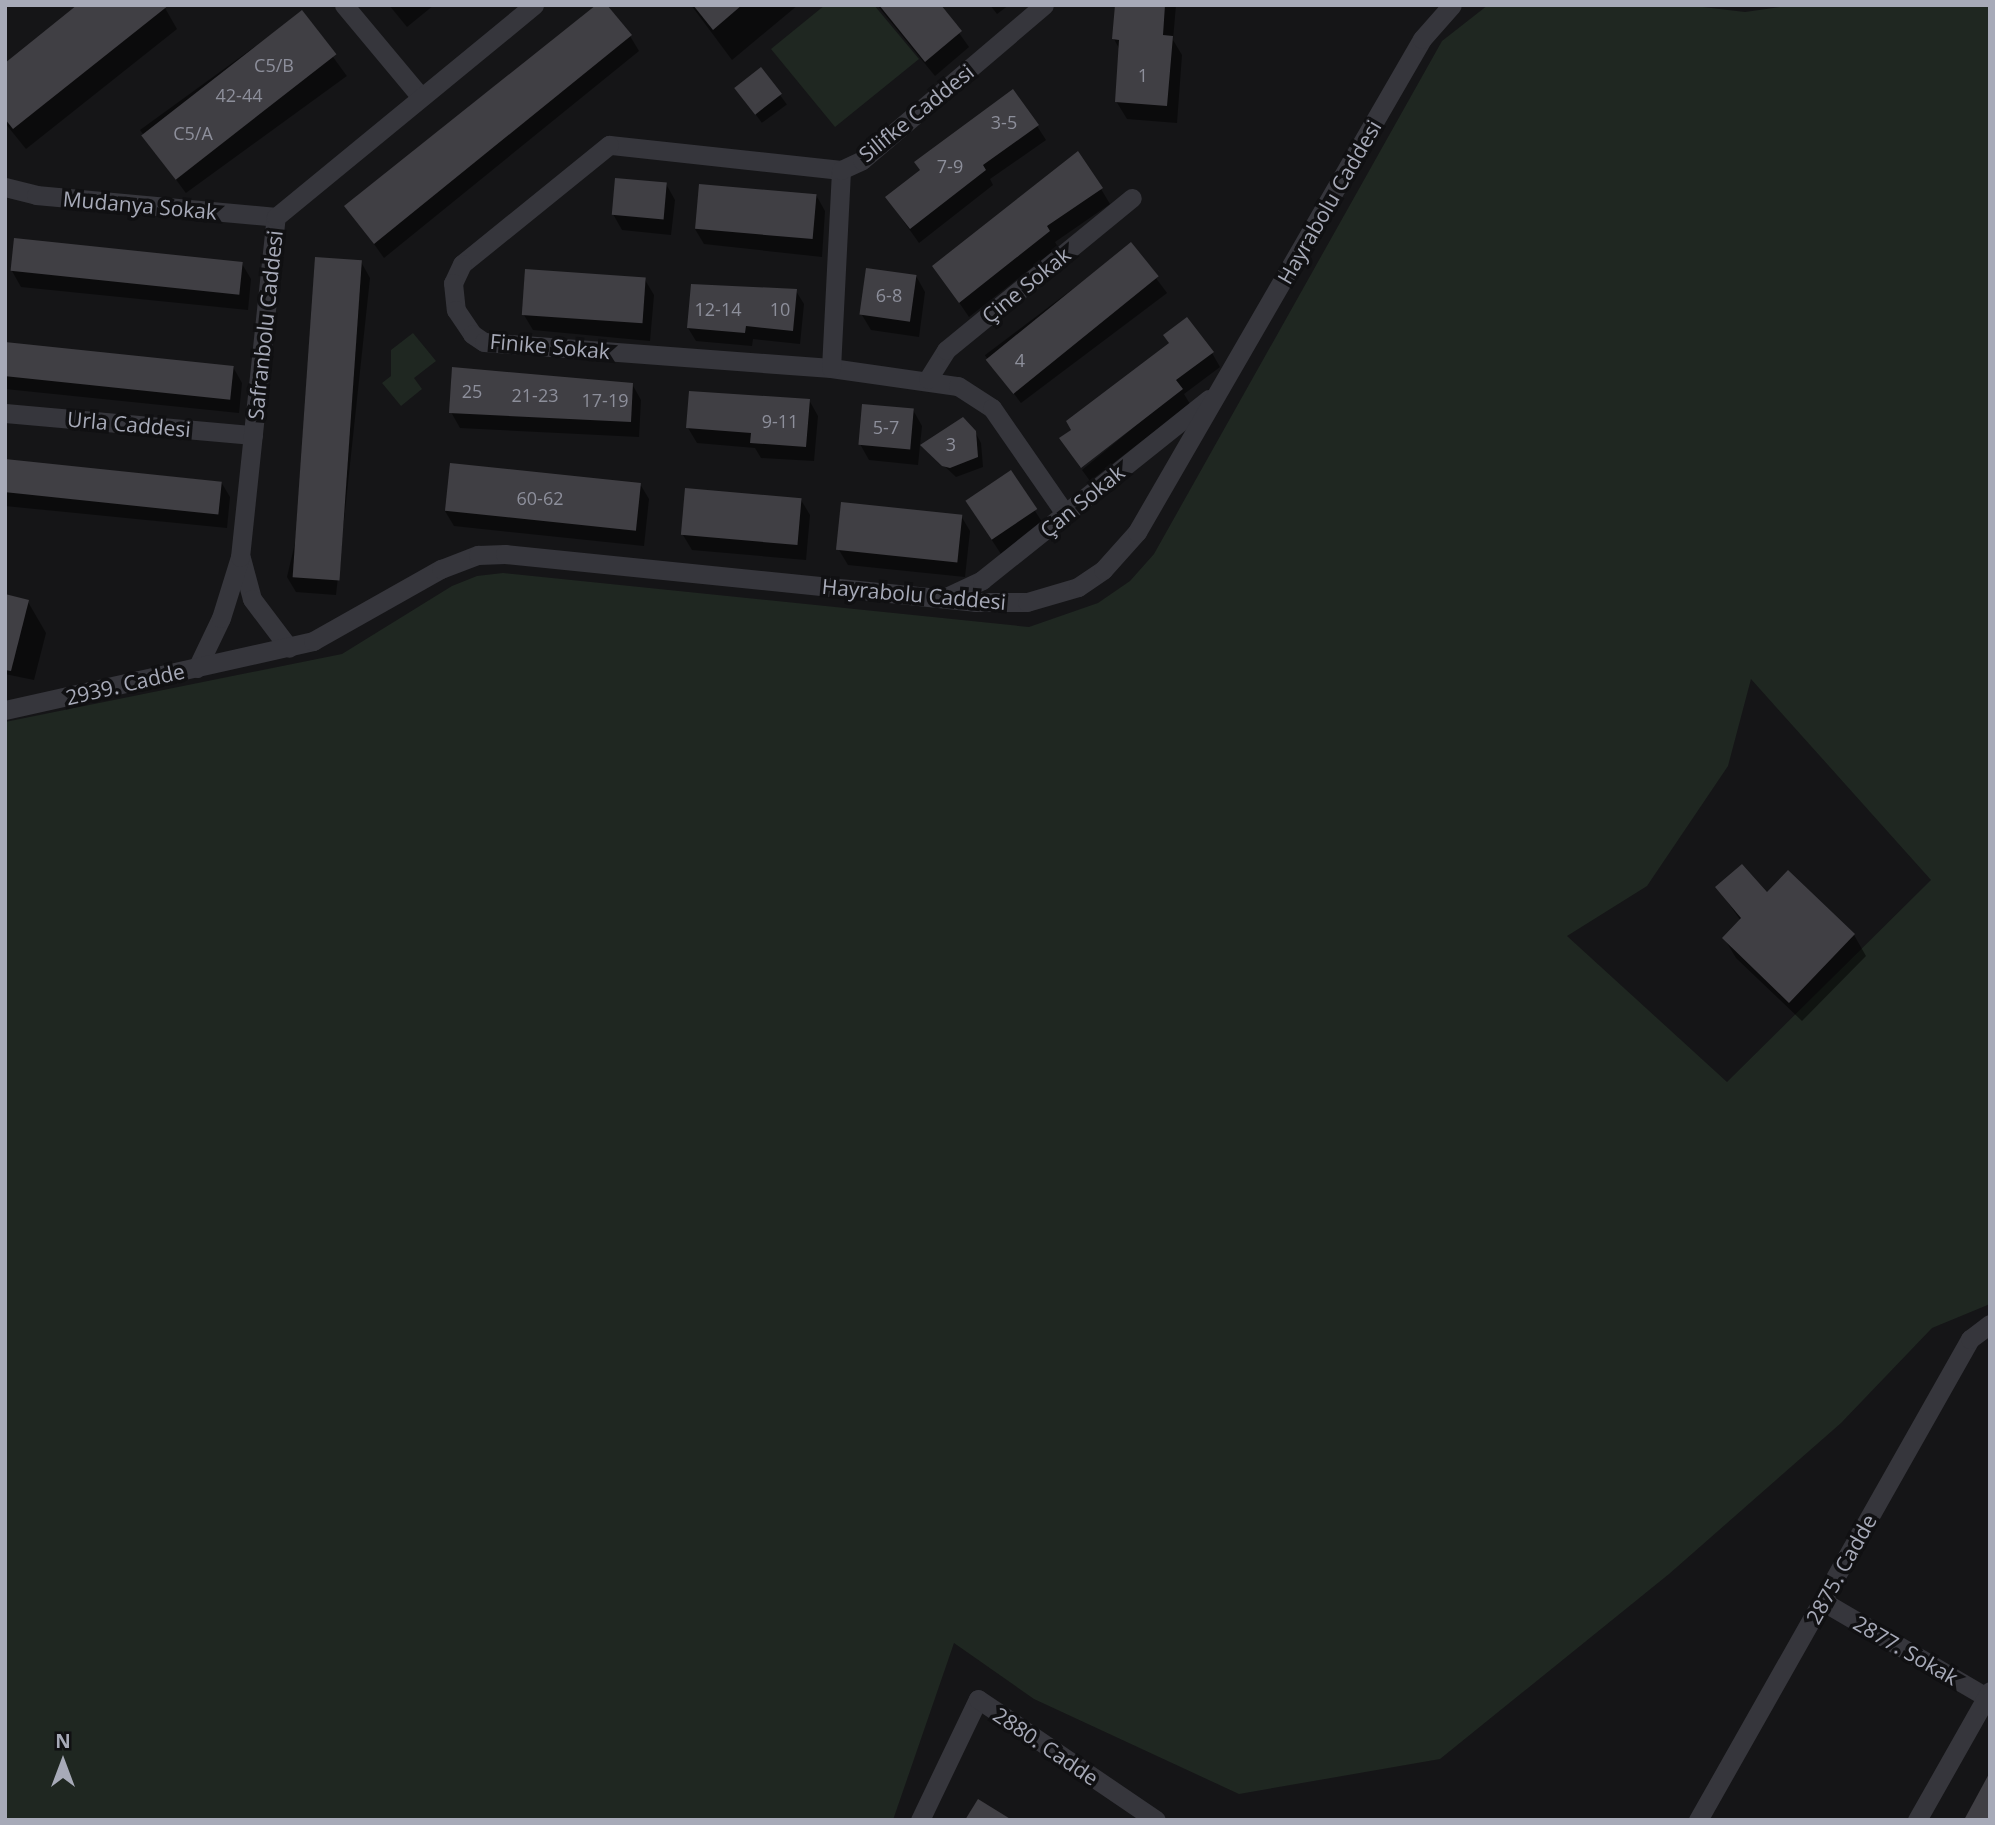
<!DOCTYPE html>
<html>
<head>
<meta charset="utf-8">
<style>
  body { margin:0 }
  #map { position:relative; width:1995px; height:1825px; overflow:hidden; background:#151517; font-family:"Open Sans",sans-serif }
  div>[style] { position:absolute }
  .green>* { inset:0; background:#1f2721 }
  .shadow>* { inset:0; background:#0007; transform-origin:0 0 }
  .building>* { inset:0; background:#403f44; transform-origin:0 0 }
  .street>* { height:19px; margin:-9.5px; padding:0 9.5px; transform-origin:9.5px; border-radius:9.5px; background:#36363c }
  span { translate:-50% -50%; white-space:nowrap; text-align:center; line-height:1.15; -webkit-text-stroke:7px #101012; paint-order:stroke }
  .number-label { font-size:18px; color:#8d8f9b }
  .number-label span { -webkit-text-stroke-width:0 }
  .street-label { font-size:21px; color:#a7aab8 }
  .frame { position:absolute; inset:0; border:7px solid #a7aab8; pointer-events:none }
  .north { position:absolute; left:28px; top:1727px; width:70px; height:70px; -webkit-text-stroke:5px #101012; paint-order:stroke; rotate:0deg; font-size:19px; font-weight:700; line-height:28px; text-align:center; color:#a7aab8 }
  .north::after { content:''; display:block; margin:auto; width:24px; height:32px; background:#a7aab8; clip-path:polygon(50% 0,100% 100%,50% 72%,0 100%) }
</style>
</head>
<body>
<div id="map">
  <div class="green">
    <i style="clip-path:polygon(825px 5px,874px 5px,919px 59px,835px 127px,771px 49px)"></i>
    <i style="clip-path:polygon(evenodd,1488px 5px,1686px 5px,1745px 12px,1794px 5px,1990px 5px,1990px 1304px,1932px 1328px,1841px 1423px,1669px 1574px,1440px 1759px,1239px 1794px,1034px 1699px,954px 1643px,893px 1820px,5px 1820px,5px 722px,342px 654px,452px 586px,477px 576px,503px 573px,1029px 627px,1098px 603px,1130px 581px,1154px 554px,1442px 41px,1488px 5px,1751px 679px,1931px 880px,1727px 1082px,1567px 936px,1647px 886px,1728px 766px,1751px 679px)"></i>
    <i style="clip-path:polygon(413px 333px,436px 361px,414px 378px,422px 389px,401px 406px,382px 383px,391px 376px,391px 350px)"></i>
  </div>
  <div class="shadow">
    <i style="clip-path:polygon(389px 5px,434px 5px,407px 27px)"></i>
    <i style="clip-path:polygon(691px 5px,798px 5px,732px 60px)"></i>
    <i style="clip-path:polygon(877px 5px,939px 5px,969px 47px,935px 76px)"></i>
    <i style="clip-path:polygon(990px 5px,1009px 5px,997px 14px)"></i>
    <i style="clip-path:polygon(1117px 5px,1176px 5px,1173px 40px,1182px 55px,1177px 123px,1127px 119px,1116px 101px,1120px 50px,1114px 39px)"></i>
    <i style="clip-path:polygon(165px 8px,177px 29px,26px 149px,5px 123px,5px 65px)"></i>
    <i style="left:301px;top:13px;width:78px;height:199px;rotate:54deg"></i>
    <i style="clip-path:polygon(630px 36px,639px 51px,384px 258px,347px 206px)"></i>
    <i style="left:761px;top:69px;width:44px;height:31px;rotate:54deg"></i>
    <i style="clip-path:polygon(1037px 126px,1046px 140px,990px 179px,993px 185px,919px 243px,887px 198px)"></i>
    <i style="clip-path:polygon(666px 184px,675px 200px,671px 235px,622px 230px,613px 214px)"></i>
    <i style="clip-path:polygon(1101px 189px,1110px 204px,1055px 242px,1058px 247px,969px 317px,934px 266px)"></i>
    <i style="clip-path:polygon(816px 195px,825px 211px,822px 257px,704px 244px,695px 229px)"></i>
    <i style="left:1131px;top:245px;width:60px;height:183px;rotate:53deg"></i>
    <i style="clip-path:polygon(361px 262px,370px 278px,336px 595px,296px 592px,287px 577px)"></i>
    <i style="clip-path:polygon(242px 264px,251px 279px,248px 310px,21px 287px,12px 271px)"></i>
    <i style="clip-path:polygon(916px 276px,925px 292px,919px 337px,871px 330px,862px 315px)"></i>
    <i style="clip-path:polygon(645px 280px,654px 295px,650px 341px,533px 330px,524px 315px)"></i>
    <i style="clip-path:polygon(796px 291px,804px 304px,800px 344px,753px 339px,752px 346px,696px 341px,688px 328px)"></i>
    <i style="clip-path:polygon(5px 344px,233px 367px,242px 383px,239px 413px,5px 389px)"></i>
    <i style="clip-path:polygon(1212px 353px,1220px 367px,1184px 394px,1190px 404px,1090px 481px,1082px 470px,1184px 386px,1080px 467px,1062px 439px)"></i>
    <i style="clip-path:polygon(632px 384px,641px 400px,639px 437px,460px 428px,451px 412px)"></i>
    <i style="clip-path:polygon(809px 400px,818px 416px,814px 461px,761px 458px,755px 448px,697px 443px,688px 428px)"></i>
    <i style="clip-path:polygon(913px 410px,922px 426px,918px 465px,869px 460px,860px 444px)"></i>
    <i style="clip-path:polygon(975px 432px,981px 443px,983px 467px,956px 477px,923px 446px)"></i>
    <i style="clip-path:polygon(5px 460px,221px 482px,230px 497px,227px 528px,5px 506px)"></i>
    <i style="clip-path:polygon(1010px 472px,1044px 525px,1001px 554px,976px 516px)"></i>
    <i style="clip-path:polygon(640px 484px,649px 499px,644px 546px,454px 526px,445px 511px)"></i>
    <i style="clip-path:polygon(801px 500px,810px 515px,806px 560px,692px 550px,683px 535px)"></i>
    <i style="clip-path:polygon(961px 516px,970px 531px,965px 577px,848px 565px,839px 550px)"></i>
    <i style="clip-path:polygon(5px 596px,28px 602px,46px 633px,34px 680px,5px 674px)"></i>
    <i style="clip-path:polygon(1788px 872px,1854px 935px,1866px 956px,1802px 1021px,1736px 958px,1724px 938px,1741px 921px,1717px 887px,1767px 894px)"></i>
  </div>
  <div class="building">
    <i style="clip-path:polygon(77px 5px,169px 5px,13px 129px,5px 119px,5px 63px)"></i>
    <i style="clip-path:polygon(596px 5px,607px 5px,632px 35px,374px 244px,344px 206px)"></i>
    <i style="clip-path:polygon(693px 5px,742px 5px,713px 30px)"></i>
    <i style="clip-path:polygon(879px 5px,941px 5px,962px 31px,925px 62px)"></i>
    <i style="clip-path:polygon(1115px 5px,1165px 5px,1163px 35px,1173px 36px,1167px 106px,1115px 102px,1119px 40px,1112px 39px)"></i>
    <i style="left:302px;top:10px;width:56px;height:204px;rotate:52deg"></i>
    <i style="left:761px;top:67px;width:34px;height:34px;rotate:52deg"></i>
    <i style="clip-path:polygon(1013px 89px,1039px 125px,983px 165px,986px 170px,910px 229px,885px 197px,920px 170px,914px 162px)"></i>
    <i style="clip-path:polygon(1078px 151px,1103px 188px,1047px 226px,1050px 231px,959px 303px,932px 266px)"></i>
    <i style="left:615px;top:178px;width:52px;height:37px;rotate:5deg"></i>
    <i style="left:699px;top:184px;width:118px;height:45px;rotate:5deg"></i>
    <i style="left:14px;top:238px;width:230px;height:33px;rotate:6deg"></i>
    <i style="left:1131px;top:242px;width:44px;height:187px;rotate:51deg"></i>
    <i style="left:315px;top:257px;width:47px;height:321px;rotate:4deg"></i>
    <i style="left:866px;top:268px;width:51px;height:47px;rotate:8deg"></i>
    <i style="left:525px;top:269px;width:121px;height:46px;rotate:4deg"></i>
    <i style="clip-path:polygon(691px 284px,797px 289px,793px 331px,746px 326px,745px 333px,687px 328px)"></i>
    <i style="clip-path:polygon(1187px 317px,1214px 352px,1176px 380px,1183px 389px,1081px 468px,1059px 438px,1071px 430px,1066px 421px,1169px 343px,1163px 335px)"></i>
    <i style="left:5px;top:342px;width:230px;height:34px;rotate:6deg"></i>
    <i style="clip-path:polygon(452px 367px,633px 383px,631px 422px,449px 413px)"></i>
    <i style="clip-path:polygon(689px 391px,810px 399px,806px 447px,750px 443px,751px 433px,686px 428px)"></i>
    <i style="left:862px;top:404px;width:52px;height:41px;rotate:5deg"></i>
    <i style="clip-path:polygon(963px 417px,976px 431px,978px 457px,950px 468px,942px 466px,920px 445px)"></i>
    <i style="left:5px;top:459px;width:218px;height:33px;rotate:6deg"></i>
    <i style="left:450px;top:463px;width:192px;height:48px;rotate:6deg"></i>
    <i style="left:1011px;top:470px;width:47px;height:55px;rotate:56deg"></i>
    <i style="left:685px;top:488px;width:117px;height:47px;rotate:5deg"></i>
    <i style="left:841px;top:502px;width:122px;height:48px;rotate:6deg"></i>
    <i style="clip-path:polygon(5px 594px,29px 600px,11px 671px,5px 670px)"></i>
    <i style="clip-path:polygon(1742px 864px,1767px 892px,1788px 870px,1855px 934px,1789px 1003px,1722px 938px,1741px 918px,1715px 887px)"></i>
    <i style="clip-path:polygon(1990px 1772px,1990px 1820px,1964px 1820px)"></i>
    <i style="clip-path:polygon(978px 1799px,1012px 1820px,965px 1820px)"></i>
  </div>
  <div class="street">
    <i style="left:344px;top:5px;width:119px;rotate:50.1deg"></i>
    <i style="left:841px;top:170px;width:233px;rotate:-173.8deg"></i>
    <i style="left:609px;top:145px;width:189px;rotate:141deg"></i>
    <i style="left:462px;top:264px;width:21px;rotate:115deg"></i>
    <i style="left:453px;top:283px;width:27px;rotate:84deg"></i>
    <i style="left:456px;top:310px;width:29px;rotate:56deg"></i>
    <i style="left:472px;top:334px;width:14px;rotate:34deg"></i>
    <i style="left:484px;top:342px;width:348px;rotate:4.3deg"></i>
    <i style="left:831px;top:368px;width:128px;rotate:8.1deg"></i>
    <i style="left:958px;top:386px;width:40px;rotate:32.9deg"></i>
    <i style="left:992px;top:408px;width:130px;rotate:55.3deg"></i>
    <i style="left:5px;top:187px;width:32px;rotate:14deg"></i>
    <i style="left:36px;top:195px;width:241px;rotate:5.2deg"></i>
    <i style="left:831px;top:368px;width:198px;rotate:-87.1deg"></i>
    <i style="left:841px;top:170px;width:23px;rotate:-25deg"></i>
    <i style="left:862px;top:160px;width:239px;rotate:-40.4deg"></i>
    <i style="left:928px;top:379px;width:34px;rotate:-58deg"></i>
    <i style="left:946px;top:350px;width:240px;rotate:-39.3deg"></i>
    <i style="left:5px;top:413px;width:249px;rotate:5.1deg"></i>
    <i style="left:241px;top:558px;width:42px;rotate:75deg"></i>
    <i style="left:252px;top:599px;width:61px;rotate:52.9deg"></i>
    <i style="left:946px;top:597px;width:40px;rotate:-25deg"></i>
    <i style="left:982px;top:580px;width:290px;rotate:-38.6deg"></i>
    <i style="left:197px;top:668px;width:55px;rotate:-64.4deg"></i>
    <i style="left:221px;top:618px;width:64px;rotate:-72.7deg"></i>
    <i style="left:240px;top:557px;width:342px;rotate:-84deg"></i>
    <i style="left:276px;top:217px;width:334px;rotate:-39.4deg"></i>
    <i style="left:5px;top:710px;width:316px;rotate:-12.6deg"></i>
    <i style="left:313px;top:641px;width:147px;rotate:-29.4deg"></i>
    <i style="left:441px;top:569px;width:40px;rotate:-21deg"></i>
    <i style="left:478px;top:555px;width:27px;rotate:-2deg"></i>
    <i style="left:505px;top:554px;width:472px;rotate:5.8deg"></i>
    <i style="left:975px;top:602px;width:52px"></i>
    <i style="left:1027px;top:602px;width:53px;rotate:-16.4deg"></i>
    <i style="left:1078px;top:587px;width:30px;rotate:-34deg"></i>
    <i style="left:1103px;top:570px;width:51px;rotate:-48.2deg"></i>
    <i style="left:1137px;top:532px;width:569px;rotate:-59.97deg"></i>
    <i style="left:1422px;top:39px;width:45px;rotate:-48.6deg"></i>
    <i style="left:1822px;top:1601px;width:194px;rotate:30.3deg"></i>
    <i style="left:920px;top:1820px;width:134px;rotate:-64.4deg"></i>
    <i style="left:978px;top:1699px;width:215px;rotate:34.2deg"></i>
    <i style="left:1698px;top:1820px;width:553px;rotate:-60.51deg"></i>
    <i style="left:1970px;top:1339px;width:25px;rotate:-37deg"></i>
    <i style="left:1917px;top:1820px;width:148px;rotate:-60.5deg"></i>
  </div>
  <div class="number-label">
    <span style="left:274px;top:65px">C5/B</span>
    <span style="left:1143px;top:75px">1</span>
    <span style="left:239px;top:95px">42-44</span>
    <span style="left:1004px;top:122px">3-5</span>
    <span style="left:193px;top:133px">C5/A</span>
    <span style="left:950px;top:166px">7-9</span>
    <span style="left:889px;top:295px">6-8</span>
    <span style="left:718px;top:309px">12-14</span>
    <span style="left:780px;top:309px">10</span>
    <span style="left:1020px;top:360px">4</span>
    <span style="left:472px;top:391px">25</span>
    <span style="left:535px;top:395px">21-23</span>
    <span style="left:605px;top:400px">17-19</span>
    <span style="left:780px;top:421px">9-11</span>
    <span style="left:886px;top:427px">5-7</span>
    <span style="left:951px;top:444px">3</span>
    <span style="left:540px;top:498px">60-62</span>
  </div>
  <div class="street-label">
    <span style="left:916px;top:113px;rotate:-39deg">Silifke Caddesi</span>
    <span style="left:1329px;top:202px;rotate:-60deg">Hayrabolu Caddesi</span>
    <span style="left:140px;top:205px;rotate:5deg">Mudanya Sokak</span>
    <span style="left:1026px;top:285px;rotate:-39deg">Çine Sokak</span>
    <span style="left:265px;top:325px;rotate:-84deg">Safranbolu Caddesi</span>
    <span style="left:550px;top:346px;rotate:5deg">Finike Sokak</span>
    <span style="left:129px;top:424px;rotate:5deg">Urla Caddesi</span>
    <span style="left:1082px;top:501px;rotate:-39deg">Çan Sokak</span>
    <span style="left:914px;top:594px;rotate:5deg">Hayrabolu Caddesi</span>
    <span style="left:125px;top:684px;rotate:-13deg">2939. Cadde</span>
    <span style="left:1841px;top:1569px;rotate:-61deg">2875. Cadde</span>
    <span style="left:1906px;top:1650px;rotate:30deg">2877. Sokak</span>
    <span style="left:1046px;top:1746px;rotate:34deg">2880. Cadde</span>
  </div>
  <div class="frame"></div>
  <div class="north">N</div>
</div>
</body>
</html>
